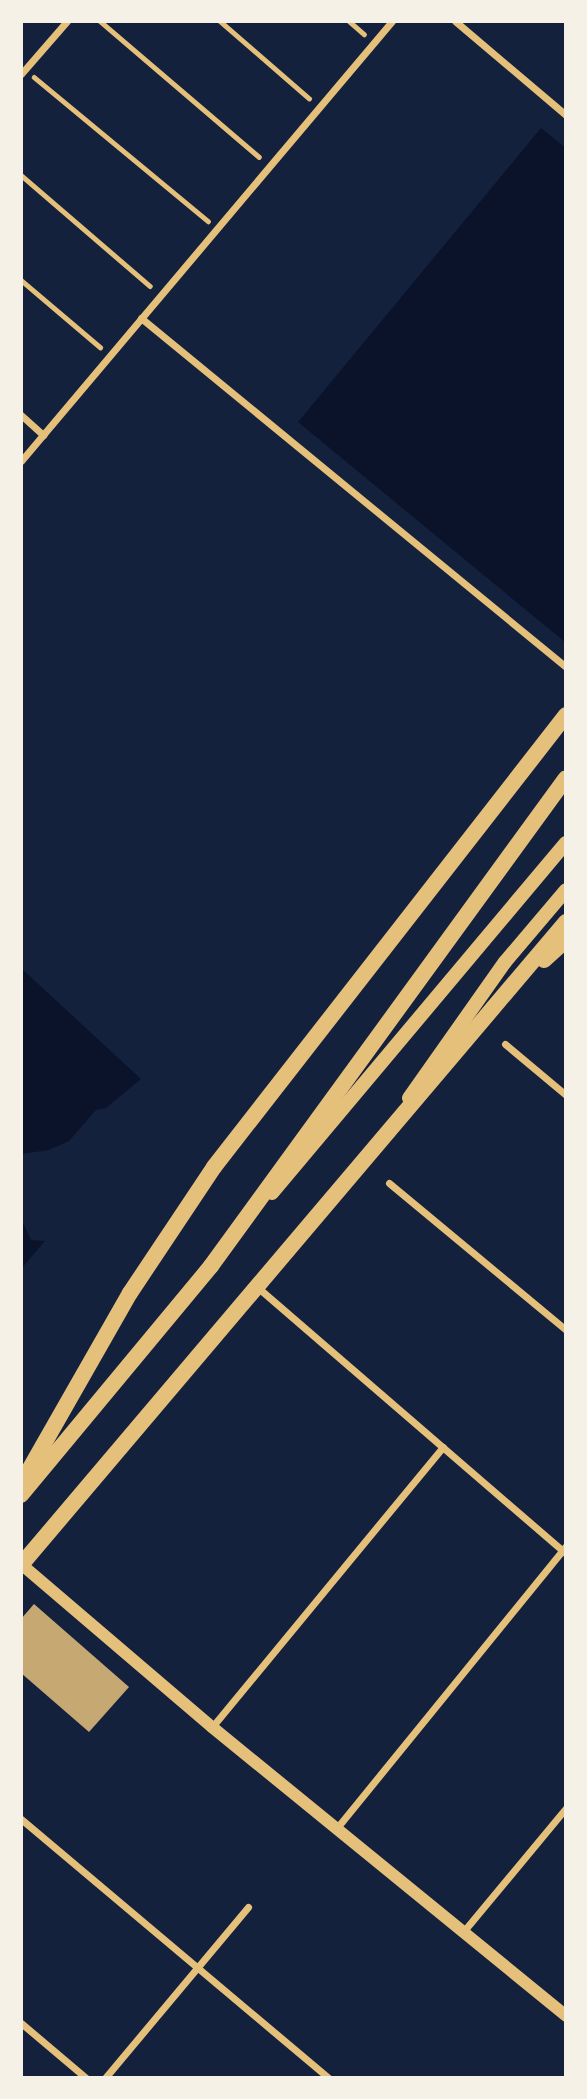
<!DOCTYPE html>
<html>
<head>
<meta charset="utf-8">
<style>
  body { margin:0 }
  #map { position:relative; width:587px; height:2099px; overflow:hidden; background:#14213d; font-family:Jost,sans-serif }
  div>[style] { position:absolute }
  .water>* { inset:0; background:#0b132b }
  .building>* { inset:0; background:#c6a872 }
  .path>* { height:4.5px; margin:-2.25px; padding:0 2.25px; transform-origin:2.25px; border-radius:2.25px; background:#e5c07b }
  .minor>* { height:7px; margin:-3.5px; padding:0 3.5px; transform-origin:3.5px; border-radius:3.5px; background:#e5c07b }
  .tertiary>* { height:12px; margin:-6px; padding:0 6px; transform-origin:6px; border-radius:6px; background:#e5c07b }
  .secondary>* { height:14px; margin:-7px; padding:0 7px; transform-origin:7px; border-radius:7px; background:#e5c07b }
  .trunk>* { height:16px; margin:-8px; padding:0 8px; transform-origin:8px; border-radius:8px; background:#e5c07b }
  span { translate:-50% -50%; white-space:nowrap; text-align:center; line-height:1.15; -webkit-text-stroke:6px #f6f1e7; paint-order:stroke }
  .frame { position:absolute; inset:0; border:23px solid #f6f1e7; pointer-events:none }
</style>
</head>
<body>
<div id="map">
  <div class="water">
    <i style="clip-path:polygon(541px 128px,566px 148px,566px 643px,298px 422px)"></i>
    <i style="clip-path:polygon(21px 968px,141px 1079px,106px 1108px,96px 1110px,69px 1141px,49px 1150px,21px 1154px)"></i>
    <i style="clip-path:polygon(21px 1218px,31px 1240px,45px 1241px,21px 1269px)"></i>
  </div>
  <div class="building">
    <i style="clip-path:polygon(34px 1604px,129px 1687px,89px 1732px,21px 1673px,21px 1619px)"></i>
  </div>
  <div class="path">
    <i style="left:100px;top:21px;width:209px;rotate:40.5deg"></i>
    <i style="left:220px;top:21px;width:118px;rotate:40.9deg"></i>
    <i style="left:349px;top:21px;width:20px;rotate:41deg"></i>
    <i style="left:34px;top:77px;width:226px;rotate:39.6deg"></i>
    <i style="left:21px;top:175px;width:170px;rotate:40.7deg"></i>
    <i style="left:21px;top:280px;width:104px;rotate:40.3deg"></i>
  </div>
  <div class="minor">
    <i style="left:455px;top:21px;width:145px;rotate:40.3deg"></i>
    <i style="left:21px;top:74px;width:70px;rotate:-49deg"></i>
    <i style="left:141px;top:318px;width:550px;rotate:39.39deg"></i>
    <i style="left:21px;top:415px;width:30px;rotate:42deg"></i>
    <i style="left:21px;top:461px;width:576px;rotate:-49.86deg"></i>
    <i style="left:505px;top:1044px;width:80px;rotate:39.9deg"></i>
    <i style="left:389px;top:1183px;width:230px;rotate:39.7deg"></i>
    <i style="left:256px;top:1286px;width:410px;rotate:40.8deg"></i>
    <i style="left:212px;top:1727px;width:363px;rotate:-50.5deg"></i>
    <i style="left:21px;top:1819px;width:402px;rotate:40.1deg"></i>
    <i style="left:336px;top:1829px;width:365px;rotate:-50.9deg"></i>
    <i style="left:463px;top:1932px;width:161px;rotate:-50.3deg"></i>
    <i style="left:21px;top:2023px;width:85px;rotate:40.2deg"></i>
    <i style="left:105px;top:2078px;width:223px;rotate:-50.1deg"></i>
  </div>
  <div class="tertiary">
    <i style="left:21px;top:1564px;width:251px;rotate:40.5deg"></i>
    <i style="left:212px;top:1727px;width:457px;rotate:39.2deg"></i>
  </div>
  <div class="secondary">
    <i style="left:409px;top:1098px;width:166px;rotate:-54.8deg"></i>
    <i style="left:505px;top:962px;width:94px;rotate:-49.7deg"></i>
    <i style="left:272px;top:1193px;width:457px;rotate:-50deg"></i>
  </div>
  <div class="trunk">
    <i style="left:544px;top:960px;width:30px;rotate:-42deg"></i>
    <i style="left:21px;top:1484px;width:220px;rotate:-60.3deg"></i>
    <i style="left:130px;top:1293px;width:151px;rotate:-56.3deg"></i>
    <i style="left:214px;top:1167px;width:573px;rotate:-52.09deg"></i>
    <i style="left:21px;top:1495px;width:298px;rotate:-50.3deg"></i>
    <i style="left:211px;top:1266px;width:603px;rotate:-53.97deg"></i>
    <i style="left:21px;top:1565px;width:843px;rotate:-49.72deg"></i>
  </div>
  <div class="frame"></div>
</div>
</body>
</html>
